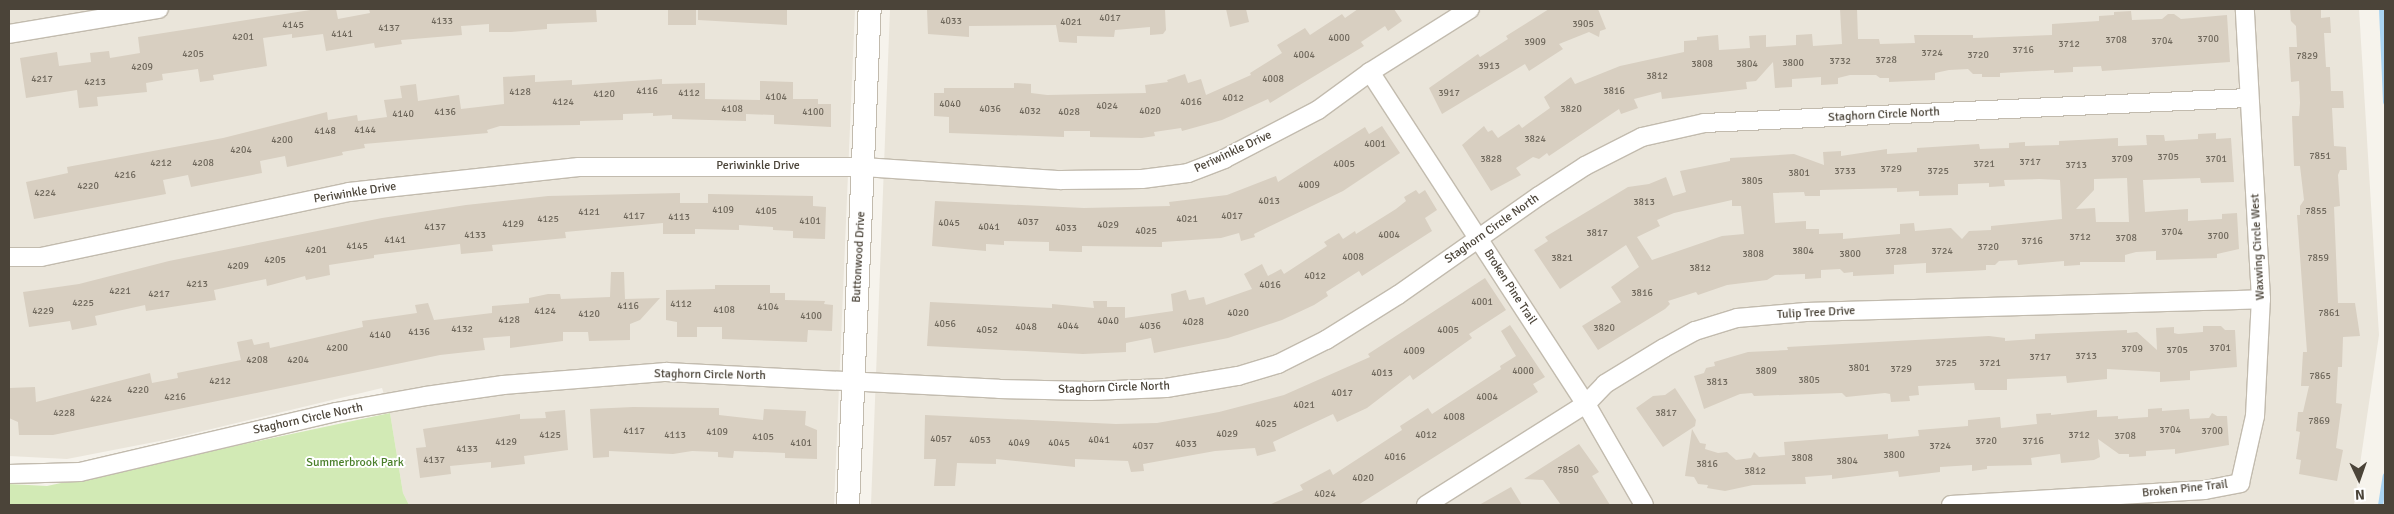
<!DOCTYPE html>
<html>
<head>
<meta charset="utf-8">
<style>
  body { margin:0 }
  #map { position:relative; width:2394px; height:514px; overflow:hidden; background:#f6f3ec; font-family:Signika,sans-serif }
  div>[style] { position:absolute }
  .residential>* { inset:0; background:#eae5da }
  .green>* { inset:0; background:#d2eab5 }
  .stream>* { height:5px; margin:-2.5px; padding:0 2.5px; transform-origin:2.5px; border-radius:2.5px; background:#a9d4f2 }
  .building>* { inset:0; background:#d8cfc1; transform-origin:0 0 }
  .roads { filter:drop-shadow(1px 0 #c2bbae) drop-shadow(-1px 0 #c2bbae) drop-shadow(0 1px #c2bbae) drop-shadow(0 -1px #c2bbae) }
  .minor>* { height:18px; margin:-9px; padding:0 9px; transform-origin:9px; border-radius:9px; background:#fff }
  .tertiary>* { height:22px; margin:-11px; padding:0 11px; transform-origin:11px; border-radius:11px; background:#fff }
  span { translate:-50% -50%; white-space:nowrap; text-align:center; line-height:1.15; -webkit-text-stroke:4px #fff; paint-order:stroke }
  .number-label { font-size:10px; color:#6e675b }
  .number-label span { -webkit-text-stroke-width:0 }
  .street-label { font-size:12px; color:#4b4439 }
  .park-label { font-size:12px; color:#4a7f2a }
  .frame { position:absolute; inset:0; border:10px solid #4b4439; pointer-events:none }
  .north { position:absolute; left:2334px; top:454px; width:50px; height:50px; -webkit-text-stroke:4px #fff; paint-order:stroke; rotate:177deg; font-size:14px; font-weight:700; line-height:20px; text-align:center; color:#4b4439 }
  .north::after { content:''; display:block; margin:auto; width:18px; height:22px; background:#4b4439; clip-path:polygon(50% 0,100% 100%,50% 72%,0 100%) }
</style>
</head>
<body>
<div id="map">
  <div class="residential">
    <i style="clip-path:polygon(9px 9px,855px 9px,834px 505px,409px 505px,403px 493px,390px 413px,382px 388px,170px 439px,67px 459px,9px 456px)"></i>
    <i style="clip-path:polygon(890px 9px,2359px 9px,2379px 335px,2354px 505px,871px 505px)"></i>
  </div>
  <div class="green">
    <i style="clip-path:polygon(390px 413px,403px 493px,409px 505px,9px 505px,9px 484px,47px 486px)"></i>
  </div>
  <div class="stream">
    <i style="left:2381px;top:9px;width:93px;rotate:87.5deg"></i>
    <i style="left:2380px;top:505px;width:30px;rotate:-81deg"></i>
  </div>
  <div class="building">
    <i style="clip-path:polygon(317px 9px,336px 9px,338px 19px,370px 13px,369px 9px,596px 9px,597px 22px,547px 24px,547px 29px,511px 32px,489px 32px,489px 24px,461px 26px,462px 35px,401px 40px,402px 44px,375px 48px,374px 43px,326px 51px,323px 34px,292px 38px,292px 34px,263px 38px,267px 66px,213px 75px,214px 80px,200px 82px,198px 69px,162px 74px,163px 80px,146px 83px,147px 92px,97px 97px,98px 106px,79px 108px,77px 90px,26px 98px,20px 58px,57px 52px,59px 66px,91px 62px,90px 53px,109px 51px,110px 58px,140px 53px,138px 37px)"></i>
    <i style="left:668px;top:9px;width:28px;height:16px"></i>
    <i style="clip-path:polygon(698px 9px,787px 9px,787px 25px,698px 20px)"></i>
    <i style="clip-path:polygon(927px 9px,1165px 9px,1166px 30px,1163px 34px,1150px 35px,1150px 27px,1115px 30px,1114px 37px,1077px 36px,1077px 43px,1059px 42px,1056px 25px,969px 26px,969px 37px,928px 34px)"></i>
    <i style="clip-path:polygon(1226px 9px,1246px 9px,1249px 22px,1230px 27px)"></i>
    <i style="clip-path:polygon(1358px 9px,1394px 9px,1402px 21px,1388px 31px,1385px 26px,1361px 42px,1364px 46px,1270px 103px,1268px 99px,1222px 120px,1182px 131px,1181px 128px,1154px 132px,1155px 136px,1142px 138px,1090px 137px,1090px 131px,1064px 131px,1064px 137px,949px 133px,949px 117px,934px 116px,934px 93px,944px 93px,944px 88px,1014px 88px,1014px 83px,1031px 84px,1031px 93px,1047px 95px,1146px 93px,1145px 85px,1168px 82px,1167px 80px,1185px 74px,1188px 83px,1201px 79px,1206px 95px,1251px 75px,1250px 73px,1282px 53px,1277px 45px,1305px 28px,1310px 35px,1342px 14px,1345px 18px)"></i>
    <i style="clip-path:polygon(1549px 9px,1598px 9px,1606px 29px,1600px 31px,1599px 37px,1589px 32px,1559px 44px,1563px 49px,1529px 71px,1525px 64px,1442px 114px,1429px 88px,1478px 54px,1480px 57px,1508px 39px,1506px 36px)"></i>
    <i style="clip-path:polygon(1840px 9px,1857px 9px,1858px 39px,1879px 39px,1880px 44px,1915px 43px,1914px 35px,1973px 35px,1973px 38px,2052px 35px,2052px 24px,2099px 21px,2099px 16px,2114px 15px,2114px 12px,2131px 11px,2132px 20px,2162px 19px,2168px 14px,2174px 14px,2181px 19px,2227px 15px,2230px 62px,2102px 71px,2101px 66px,2073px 67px,2073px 72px,2054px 73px,2054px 70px,2000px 73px,2000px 77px,1982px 77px,1982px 74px,1973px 74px,1968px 69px,1949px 70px,1935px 73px,1935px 80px,1889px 82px,1889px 78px,1880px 78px,1876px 75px,1850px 75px,1838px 78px,1838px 84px,1821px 85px,1821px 77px,1792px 79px,1792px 87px,1775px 88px,1773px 62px,1756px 81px,1746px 82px,1747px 89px,1662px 99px,1661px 92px,1634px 99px,1638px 108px,1621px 114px,1619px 109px,1549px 156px,1547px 153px,1539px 159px,1533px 157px,1516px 168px,1521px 175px,1491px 191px,1462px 145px,1484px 126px,1488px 132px,1492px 130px,1498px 138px,1519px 124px,1522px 128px,1550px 108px,1544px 97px,1571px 77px,1575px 84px,1620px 66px,1684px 52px,1684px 41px,1697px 40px,1697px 37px,1718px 35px,1719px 50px,1750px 48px,1749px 36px,1766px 35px,1766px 47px,1796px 45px,1796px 35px,1812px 34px,1813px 46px,1842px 44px)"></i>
    <i style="clip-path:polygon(2290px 9px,2321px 9px,2321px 18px,2330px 17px,2331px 33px,2324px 33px,2326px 67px,2330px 67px,2331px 91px,2343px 91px,2344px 108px,2332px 108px,2334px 146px,2346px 147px,2347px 170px,2340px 170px,2338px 175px,2340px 206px,2334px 207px,2338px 303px,2355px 303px,2360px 336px,2343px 337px,2342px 367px,2338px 367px,2336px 403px,2342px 404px,2336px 448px,2343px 450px,2337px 481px,2299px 474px,2301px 460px,2296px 459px,2300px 432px,2296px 431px,2298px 412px,2303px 412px,2309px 386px,2301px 386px,2303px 352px,2307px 352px,2297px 215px,2300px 215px,2300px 206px,2304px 200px,2300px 166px,2294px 166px,2292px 116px,2299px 116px,2300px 103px,2299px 81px,2291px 82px,2289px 47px,2297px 47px,2296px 26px,2291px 21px)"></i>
    <i style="clip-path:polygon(535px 75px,535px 82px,572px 80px,572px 85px,662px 79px,662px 84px,705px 83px,705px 99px,760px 100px,760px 81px,793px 82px,793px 99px,818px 99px,818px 104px,831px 104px,831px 127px,774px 124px,774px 115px,746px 114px,746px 121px,672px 119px,672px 115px,653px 116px,653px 113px,623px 114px,623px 120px,580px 121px,580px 125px,500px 126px,487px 130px,488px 133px,364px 144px,365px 148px,342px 152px,343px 155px,287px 167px,285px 156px,260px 161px,262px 173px,191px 187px,188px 175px,163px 180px,166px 194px,34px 219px,26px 182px,68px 173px,67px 167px,223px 138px,327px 112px,328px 120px,357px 115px,358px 121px,387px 117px,384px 100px,402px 98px,400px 86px,416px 84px,418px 101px,459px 95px,461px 109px,504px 104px,503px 77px)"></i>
    <i style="clip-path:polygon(1382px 126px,1400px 153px,1343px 191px,1254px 234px,1255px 237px,1241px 241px,1239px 233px,1221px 238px,1162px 242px,1162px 247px,1082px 246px,1082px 252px,1078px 252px,1049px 251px,1049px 242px,1004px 241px,1004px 245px,986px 244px,986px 251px,932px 246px,935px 201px,1084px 208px,1170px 206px,1169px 202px,1227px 195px,1276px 176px,1278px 182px,1365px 127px,1369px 134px)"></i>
    <i style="clip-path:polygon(evenodd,2216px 133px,2216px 139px,2231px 138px,2234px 182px,2201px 183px,2200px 178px,2143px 180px,2145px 212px,2188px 209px,2188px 221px,2222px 219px,2222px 214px,2237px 213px,2239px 249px,2217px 254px,2217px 258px,2156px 260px,2156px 251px,2136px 252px,2125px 255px,2125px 262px,2080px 262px,2080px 265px,2064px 266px,2064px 261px,2018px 265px,2017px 260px,1999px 261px,1995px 265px,1986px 265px,1986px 270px,1969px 271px,1926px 273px,1926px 263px,1894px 265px,1894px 274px,1853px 276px,1853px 272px,1844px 273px,1840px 269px,1821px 270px,1821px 278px,1805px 279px,1805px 274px,1775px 275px,1767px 280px,1727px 285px,1698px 295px,1696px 292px,1668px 301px,1670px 304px,1665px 309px,1598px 350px,1582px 326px,1621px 302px,1611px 287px,1639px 267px,1626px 245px,1560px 289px,1534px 250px,1548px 241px,1545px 237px,1628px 187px,1649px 184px,1666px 177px,1673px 196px,1686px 192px,1680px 171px,1730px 161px,1730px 158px,1794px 154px,1824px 165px,1823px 152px,1841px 151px,1841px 156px,1887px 149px,1887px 154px,1917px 152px,1917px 148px,1979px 144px,1980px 149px,2009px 148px,2009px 143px,2025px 142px,2025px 146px,2059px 145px,2059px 141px,2118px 138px,2118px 146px,2147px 145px,2146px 135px,2164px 135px,2165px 141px,2198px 139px,2198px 134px,2216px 133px,2127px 178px,2129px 222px,2096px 222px,2095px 208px,2076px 209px,2094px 190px,2094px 179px,2127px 178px,2216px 133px,2039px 179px,2060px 180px,2062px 219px,1991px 226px,1991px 230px,1969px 231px,1962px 239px,1951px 228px,1915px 231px,1914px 223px,1900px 224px,1900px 234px,1843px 239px,1843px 233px,1819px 234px,1819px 229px,1806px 229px,1806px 221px,1775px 223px,1773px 193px,1804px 192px,1805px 196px,1820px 196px,1820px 190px,1897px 188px,1897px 192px,1919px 191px,1919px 196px,1958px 195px,1958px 184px,1989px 183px,1989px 187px,2005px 186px,2004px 180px,2039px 179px,2216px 133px,1732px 200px,1732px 206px,1741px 206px,1744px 234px,1722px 236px,1652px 260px,1637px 237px,1660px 226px,1657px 220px,1674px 213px,1732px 200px)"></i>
    <i style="clip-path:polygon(1416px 190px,1419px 194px,1425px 190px,1437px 210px,1425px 218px,1432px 231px,1362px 276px,1359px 271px,1326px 292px,1328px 296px,1314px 305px,1282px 320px,1228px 338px,1154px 353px,1151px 338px,1126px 343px,1126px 352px,1083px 354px,927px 346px,930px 302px,1052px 308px,1052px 304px,1094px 308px,1093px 301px,1107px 301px,1107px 307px,1125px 307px,1125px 318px,1173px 311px,1171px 294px,1186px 290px,1189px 300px,1204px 297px,1206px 305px,1252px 289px,1244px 274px,1262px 264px,1268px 276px,1281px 269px,1284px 274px,1327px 246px,1324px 242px,1339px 233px,1343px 239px,1355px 231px,1356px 234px,1396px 209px,1406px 201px,1404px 197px)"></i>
    <i style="clip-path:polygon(680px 193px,680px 203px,708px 203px,708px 194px,813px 196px,813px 206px,826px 207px,825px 239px,793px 238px,793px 231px,773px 230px,773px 227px,739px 225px,739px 230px,695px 229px,695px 234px,663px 234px,663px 223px,565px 232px,566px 238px,492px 245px,493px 251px,461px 254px,460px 244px,374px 255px,374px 258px,329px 265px,330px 275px,306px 280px,305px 276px,267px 286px,266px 279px,214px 290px,216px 300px,146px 311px,145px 305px,95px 316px,97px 325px,72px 330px,70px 321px,29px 327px,23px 292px,79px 284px,169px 261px,382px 218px,466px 205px,548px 196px)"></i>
    <i style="clip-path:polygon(611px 272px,624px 272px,625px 299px,660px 298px,640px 320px,630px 324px,630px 340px,589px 341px,588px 332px,563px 332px,563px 341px,510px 348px,510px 336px,483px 338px,485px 350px,440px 355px,53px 435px,19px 435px,18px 422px,9px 418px,9px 388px,35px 387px,36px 402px,150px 373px,152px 383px,178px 378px,177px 373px,241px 360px,237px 342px,252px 339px,254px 345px,269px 342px,270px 348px,363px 327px,362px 321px,417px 313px,415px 305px,428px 303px,434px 320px,492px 313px,492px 306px,529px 303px,529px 298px,548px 294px,560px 294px,561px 299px,610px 297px)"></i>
    <i style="clip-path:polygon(1485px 278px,1506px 310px,1469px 334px,1472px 338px,1413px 380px,1410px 375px,1367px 408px,1337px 422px,1333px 414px,1273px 442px,1276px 451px,1257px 456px,1255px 448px,1215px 451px,1143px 464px,1144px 471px,1131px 472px,1128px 461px,1075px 459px,1075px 467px,996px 459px,996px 464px,957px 463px,955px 486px,934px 486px,936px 459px,924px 459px,925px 415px,1116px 424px,1157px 423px,1219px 412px,1284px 395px,1370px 357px,1368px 354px,1382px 345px)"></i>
    <i style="clip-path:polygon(715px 285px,770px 285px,770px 293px,785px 293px,785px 300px,825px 301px,824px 304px,833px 305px,832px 331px,808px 330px,807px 342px,722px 339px,722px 327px,697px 327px,697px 337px,677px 337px,677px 322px,666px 320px,666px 290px,715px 289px)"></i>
    <i style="clip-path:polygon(1510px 325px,1545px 377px,1533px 384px,1538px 392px,1358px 505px,1269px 505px,1303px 490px,1300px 485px,1330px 469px,1333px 475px,1402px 430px,1400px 426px,1428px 408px,1432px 414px,1501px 369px,1500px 366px,1516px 356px,1501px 331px)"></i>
    <i style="clip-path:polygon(2203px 326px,2221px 326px,2225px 330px,2235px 330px,2237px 367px,2190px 371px,2190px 380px,2160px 382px,2160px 372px,2107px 369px,2107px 379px,2067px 383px,2066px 376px,2007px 379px,2007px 390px,1975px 390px,1974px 383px,1918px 386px,1919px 395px,1909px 396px,1910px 401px,1891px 402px,1890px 394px,1885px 393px,1846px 397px,1842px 393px,1754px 396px,1752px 393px,1740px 394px,1704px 409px,1694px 376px,1704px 373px,1706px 368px,1715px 366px,1714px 362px,1748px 352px,1788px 350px,1787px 347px,1989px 336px,2005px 338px,2005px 341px,2035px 339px,2035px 334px,2127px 330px,2127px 333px,2137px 332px,2157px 350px,2156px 328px,2174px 327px,2174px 333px,2178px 334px,2203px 332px)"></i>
    <i style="clip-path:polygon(1675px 388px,1696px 420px,1695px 426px,1663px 447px,1636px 408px,1653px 396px,1665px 395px)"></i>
    <i style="clip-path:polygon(633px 407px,719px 408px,719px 415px,763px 420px,764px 409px,806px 411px,805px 425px,817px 430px,817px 459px,785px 458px,785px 453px,734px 451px,733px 458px,718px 457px,718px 452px,692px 451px,673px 454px,609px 451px,609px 457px,593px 458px,590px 409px)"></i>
    <i style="clip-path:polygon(2162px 408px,2162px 411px,2189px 409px,2190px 419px,2209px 418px,2212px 413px,2217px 416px,2227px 416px,2229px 445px,2175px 454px,2175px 449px,2146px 451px,2146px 456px,2129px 457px,2129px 454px,2119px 454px,2098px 439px,2100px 457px,2094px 460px,2061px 463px,2060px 454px,2031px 458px,2032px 465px,1987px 466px,1987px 469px,1972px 471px,1972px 465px,1940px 467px,1940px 472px,1899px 477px,1898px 471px,1832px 479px,1832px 475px,1805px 477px,1806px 484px,1753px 485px,1725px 491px,1707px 488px,1708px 485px,1698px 484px,1694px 477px,1685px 476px,1692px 429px,1700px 443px,1706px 444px,1705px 449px,1718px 453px,1727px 452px,1736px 460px,1751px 458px,1754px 452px,1759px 457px,1785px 455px,1784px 442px,1888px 434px,1888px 439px,1919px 436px,1918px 430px,1968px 426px,1968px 420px,2000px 417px,2001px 428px,2037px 424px,2036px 414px,2051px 413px,2051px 415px,2097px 410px,2097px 417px,2118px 416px,2118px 419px,2148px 417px,2148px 409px)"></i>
    <i style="clip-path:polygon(565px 410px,568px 450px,524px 456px,525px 464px,491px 468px,491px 462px,450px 466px,451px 474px,420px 478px,416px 448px,426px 447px,423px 429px,520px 414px,520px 419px,546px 418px,545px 412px)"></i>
    <i style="clip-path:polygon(1579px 444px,1599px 472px,1592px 476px,1610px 505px,1561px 505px,1543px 480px,1524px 479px)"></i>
    <i style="clip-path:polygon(1511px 487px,1522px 505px,1479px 505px)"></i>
  </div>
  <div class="roads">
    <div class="minor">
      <i style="left:9px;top:34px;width:152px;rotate:-9.5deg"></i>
      <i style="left:1370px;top:72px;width:396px;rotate:57deg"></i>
      <i style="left:1586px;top:404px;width:116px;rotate:60.1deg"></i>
      <i style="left:9px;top:257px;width:32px"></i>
      <i style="left:41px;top:257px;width:315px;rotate:-11.9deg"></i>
      <i style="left:349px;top:192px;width:231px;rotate:-6.2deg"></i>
      <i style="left:579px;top:167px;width:284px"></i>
      <i style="left:863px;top:167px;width:198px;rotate:3.8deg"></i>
      <i style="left:1061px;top:180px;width:81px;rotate:-0.7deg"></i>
      <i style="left:1142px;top:179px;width:46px;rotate:-7.4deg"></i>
      <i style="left:1188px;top:173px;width:39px;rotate:-21deg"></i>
      <i style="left:1224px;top:159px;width:106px;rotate:-27.5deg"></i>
      <i style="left:1318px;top:110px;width:64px;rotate:-36.2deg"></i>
      <i style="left:1370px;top:72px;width:118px;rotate:-32.2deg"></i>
      <i style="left:9px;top:474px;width:71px;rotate:-1.6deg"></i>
      <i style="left:80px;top:472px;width:263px;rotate:-13.2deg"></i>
      <i style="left:336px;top:412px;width:91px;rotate:-10.1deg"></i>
      <i style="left:426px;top:396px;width:78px;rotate:-8.1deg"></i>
      <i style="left:503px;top:385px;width:164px;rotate:-4.6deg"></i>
      <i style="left:666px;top:372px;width:333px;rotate:2.9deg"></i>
      <i style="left:999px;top:389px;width:91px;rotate:1.3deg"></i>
      <i style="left:1090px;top:391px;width:76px;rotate:-2.3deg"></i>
      <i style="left:1166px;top:388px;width:73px;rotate:-9.5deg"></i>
      <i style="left:1238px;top:376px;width:42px;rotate:-16.7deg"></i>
      <i style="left:1278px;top:364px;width:54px;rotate:-26.6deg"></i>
      <i style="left:1326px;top:340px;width:85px;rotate:-32deg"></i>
      <i style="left:1398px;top:295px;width:172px;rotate:-35.1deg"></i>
      <i style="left:1539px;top:196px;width:55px;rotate:-33.1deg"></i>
      <i style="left:1585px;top:166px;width:64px;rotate:-27deg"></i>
      <i style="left:1642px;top:137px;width:64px;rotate:-12.7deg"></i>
      <i style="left:1704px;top:123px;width:546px;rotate:-2.63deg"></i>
      <i style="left:1426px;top:505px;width:189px;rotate:-32.3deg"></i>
      <i style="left:1586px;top:404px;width:28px;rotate:-46deg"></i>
      <i style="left:1605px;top:384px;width:69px;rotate:-31.4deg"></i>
      <i style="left:1664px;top:348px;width:35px;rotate:-29deg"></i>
      <i style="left:1695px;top:331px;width:44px;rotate:-17.2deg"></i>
      <i style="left:1737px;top:318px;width:69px;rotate:-5deg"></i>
      <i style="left:1806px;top:312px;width:455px;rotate:-1.6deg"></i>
      <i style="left:1951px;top:505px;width:254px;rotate:-3.4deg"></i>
      <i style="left:2205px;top:490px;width:36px;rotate:-11deg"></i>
      <i style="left:2240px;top:483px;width:69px;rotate:-77.4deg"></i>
      <i style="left:2255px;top:416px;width:117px;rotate:-87.1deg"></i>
      <i style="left:2261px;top:299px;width:290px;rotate:-93.2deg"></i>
    </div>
    <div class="tertiary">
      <i style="left:848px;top:505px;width:496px;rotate:-87.5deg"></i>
    </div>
  </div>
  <div class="number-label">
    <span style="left:1110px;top:19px">4017</span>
    <span style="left:442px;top:22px">4133</span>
    <span style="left:951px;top:22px">4033</span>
    <span style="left:1071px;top:23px">4021</span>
    <span style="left:1583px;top:25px">3905</span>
    <span style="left:293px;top:26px">4145</span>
    <span style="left:389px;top:29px">4137</span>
    <span style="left:342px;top:35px">4141</span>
    <span style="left:243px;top:38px">4201</span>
    <span style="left:1339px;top:39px">4000</span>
    <span style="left:2208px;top:40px">3700</span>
    <span style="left:2116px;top:41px">3708</span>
    <span style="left:2162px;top:42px">3704</span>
    <span style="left:1535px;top:43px">3909</span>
    <span style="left:2069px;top:45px">3712</span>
    <span style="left:2023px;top:51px">3716</span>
    <span style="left:1932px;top:54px">3724</span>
    <span style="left:193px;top:55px">4205</span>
    <span style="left:1304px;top:56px">4004</span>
    <span style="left:1978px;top:56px">3720</span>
    <span style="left:2307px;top:57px">7829</span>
    <span style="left:1886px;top:61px">3728</span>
    <span style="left:1840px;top:62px">3732</span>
    <span style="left:1793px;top:64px">3800</span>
    <span style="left:1702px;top:65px">3808</span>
    <span style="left:1747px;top:65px">3804</span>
    <span style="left:1489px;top:67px">3913</span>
    <span style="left:142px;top:68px">4209</span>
    <span style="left:1657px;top:77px">3812</span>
    <span style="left:42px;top:80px">4217</span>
    <span style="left:1273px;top:80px">4008</span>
    <span style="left:95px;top:83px">4213</span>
    <span style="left:647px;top:92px">4116</span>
    <span style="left:1614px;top:92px">3816</span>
    <span style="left:520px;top:93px">4128</span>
    <span style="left:689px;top:94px">4112</span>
    <span style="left:1449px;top:94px">3917</span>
    <span style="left:604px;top:95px">4120</span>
    <span style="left:776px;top:98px">4104</span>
    <span style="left:1233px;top:99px">4012</span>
    <span style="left:563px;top:103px">4124</span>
    <span style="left:1191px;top:103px">4016</span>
    <span style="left:950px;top:105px">4040</span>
    <span style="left:1107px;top:107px">4024</span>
    <span style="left:732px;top:110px">4108</span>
    <span style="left:990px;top:110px">4036</span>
    <span style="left:1571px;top:110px">3820</span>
    <span style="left:1030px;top:112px">4032</span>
    <span style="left:1150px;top:112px">4020</span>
    <span style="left:445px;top:113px">4136</span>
    <span style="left:813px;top:113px">4100</span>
    <span style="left:1069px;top:113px">4028</span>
    <span style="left:403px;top:115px">4140</span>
    <span style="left:365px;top:131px">4144</span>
    <span style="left:325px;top:132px">4148</span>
    <span style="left:1535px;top:140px">3824</span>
    <span style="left:282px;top:141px">4200</span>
    <span style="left:1375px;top:145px">4001</span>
    <span style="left:241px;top:151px">4204</span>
    <span style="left:2320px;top:157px">7851</span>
    <span style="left:2168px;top:158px">3705</span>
    <span style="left:1491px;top:160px">3828</span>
    <span style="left:2122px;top:160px">3709</span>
    <span style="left:2216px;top:160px">3701</span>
    <span style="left:2030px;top:163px">3717</span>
    <span style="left:161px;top:164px">4212</span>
    <span style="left:203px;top:164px">4208</span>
    <span style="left:1344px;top:165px">4005</span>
    <span style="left:1984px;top:165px">3721</span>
    <span style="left:2076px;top:166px">3713</span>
    <span style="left:1891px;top:170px">3729</span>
    <span style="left:1845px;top:172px">3733</span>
    <span style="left:1938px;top:172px">3725</span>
    <span style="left:1799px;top:174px">3801</span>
    <span style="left:125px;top:176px">4216</span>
    <span style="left:1752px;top:182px">3805</span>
    <span style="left:1309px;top:186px">4009</span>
    <span style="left:88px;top:187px">4220</span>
    <span style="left:45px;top:194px">4224</span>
    <span style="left:1269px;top:202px">4013</span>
    <span style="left:1644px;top:203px">3813</span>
    <span style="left:723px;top:211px">4109</span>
    <span style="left:766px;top:212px">4105</span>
    <span style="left:2316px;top:212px">7855</span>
    <span style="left:589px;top:213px">4121</span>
    <span style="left:634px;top:217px">4117</span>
    <span style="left:1232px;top:217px">4017</span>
    <span style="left:679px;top:218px">4113</span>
    <span style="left:548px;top:220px">4125</span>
    <span style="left:1187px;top:220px">4021</span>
    <span style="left:810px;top:222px">4101</span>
    <span style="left:1028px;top:223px">4037</span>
    <span style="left:949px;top:224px">4045</span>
    <span style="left:513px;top:225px">4129</span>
    <span style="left:1108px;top:226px">4029</span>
    <span style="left:435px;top:228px">4137</span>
    <span style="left:989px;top:228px">4041</span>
    <span style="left:1066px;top:229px">4033</span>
    <span style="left:1146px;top:232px">4025</span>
    <span style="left:2172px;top:233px">3704</span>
    <span style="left:1597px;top:234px">3817</span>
    <span style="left:475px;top:236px">4133</span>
    <span style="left:1389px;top:236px">4004</span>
    <span style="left:2218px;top:237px">3700</span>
    <span style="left:2080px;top:238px">3712</span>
    <span style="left:2126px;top:239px">3708</span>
    <span style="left:395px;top:241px">4141</span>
    <span style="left:2032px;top:242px">3716</span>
    <span style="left:357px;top:247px">4145</span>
    <span style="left:1988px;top:248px">3720</span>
    <span style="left:316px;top:251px">4201</span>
    <span style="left:1803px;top:252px">3804</span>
    <span style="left:1896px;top:252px">3728</span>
    <span style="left:1942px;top:252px">3724</span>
    <span style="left:1753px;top:255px">3808</span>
    <span style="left:1850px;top:255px">3800</span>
    <span style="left:1353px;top:258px">4008</span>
    <span style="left:1562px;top:259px">3821</span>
    <span style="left:2318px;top:259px">7859</span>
    <span style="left:275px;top:261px">4205</span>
    <span style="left:238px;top:267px">4209</span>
    <span style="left:1700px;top:269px">3812</span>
    <span style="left:1315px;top:277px">4012</span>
    <span style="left:197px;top:285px">4213</span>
    <span style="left:1270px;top:286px">4016</span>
    <span style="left:120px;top:292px">4221</span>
    <span style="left:1642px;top:294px">3816</span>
    <span style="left:159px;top:295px">4217</span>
    <span style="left:1482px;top:303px">4001</span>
    <span style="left:83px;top:304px">4225</span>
    <span style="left:681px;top:305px">4112</span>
    <span style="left:628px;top:307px">4116</span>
    <span style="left:768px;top:308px">4104</span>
    <span style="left:724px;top:311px">4108</span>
    <span style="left:43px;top:312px">4229</span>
    <span style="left:545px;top:312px">4124</span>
    <span style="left:1238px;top:314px">4020</span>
    <span style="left:2329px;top:314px">7861</span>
    <span style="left:589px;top:315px">4120</span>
    <span style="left:811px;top:317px">4100</span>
    <span style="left:509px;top:321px">4128</span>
    <span style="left:1108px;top:322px">4040</span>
    <span style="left:1193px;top:323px">4028</span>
    <span style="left:945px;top:325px">4056</span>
    <span style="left:1068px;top:327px">4044</span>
    <span style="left:1150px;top:327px">4036</span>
    <span style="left:1026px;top:328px">4048</span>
    <span style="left:1604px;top:329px">3820</span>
    <span style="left:462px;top:330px">4132</span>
    <span style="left:987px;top:331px">4052</span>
    <span style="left:1448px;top:331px">4005</span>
    <span style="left:419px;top:333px">4136</span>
    <span style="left:380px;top:336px">4140</span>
    <span style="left:337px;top:349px">4200</span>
    <span style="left:2220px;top:349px">3701</span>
    <span style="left:2132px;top:350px">3709</span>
    <span style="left:2177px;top:351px">3705</span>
    <span style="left:1414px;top:352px">4009</span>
    <span style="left:2086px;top:357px">3713</span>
    <span style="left:2040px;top:358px">3717</span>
    <span style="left:257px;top:361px">4208</span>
    <span style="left:298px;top:361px">4204</span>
    <span style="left:1946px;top:364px">3725</span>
    <span style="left:1990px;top:364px">3721</span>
    <span style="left:1859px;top:369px">3801</span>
    <span style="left:1901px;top:370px">3729</span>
    <span style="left:1523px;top:372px">4000</span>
    <span style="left:1766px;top:372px">3809</span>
    <span style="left:1382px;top:374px">4013</span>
    <span style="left:2320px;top:377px">7865</span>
    <span style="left:1809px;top:381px">3805</span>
    <span style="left:220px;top:382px">4212</span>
    <span style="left:1717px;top:383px">3813</span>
    <span style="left:138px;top:391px">4220</span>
    <span style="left:1342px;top:394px">4017</span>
    <span style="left:175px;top:398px">4216</span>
    <span style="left:1487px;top:398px">4004</span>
    <span style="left:101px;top:400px">4224</span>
    <span style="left:1304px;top:406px">4021</span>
    <span style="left:64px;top:414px">4228</span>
    <span style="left:1666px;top:414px">3817</span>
    <span style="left:1454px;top:418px">4008</span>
    <span style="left:2319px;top:422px">7869</span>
    <span style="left:1266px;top:425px">4025</span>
    <span style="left:2170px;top:431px">3704</span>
    <span style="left:634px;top:432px">4117</span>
    <span style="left:2212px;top:432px">3700</span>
    <span style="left:717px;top:433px">4109</span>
    <span style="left:1227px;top:435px">4029</span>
    <span style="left:550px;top:436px">4125</span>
    <span style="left:675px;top:436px">4113</span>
    <span style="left:1426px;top:436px">4012</span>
    <span style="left:2079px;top:436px">3712</span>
    <span style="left:2125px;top:437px">3708</span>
    <span style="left:763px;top:438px">4105</span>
    <span style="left:941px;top:440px">4057</span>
    <span style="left:980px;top:441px">4053</span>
    <span style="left:1099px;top:441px">4041</span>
    <span style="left:1986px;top:442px">3720</span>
    <span style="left:2033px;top:442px">3716</span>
    <span style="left:506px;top:443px">4129</span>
    <span style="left:801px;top:444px">4101</span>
    <span style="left:1019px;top:444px">4049</span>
    <span style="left:1059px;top:444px">4045</span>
    <span style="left:1186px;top:445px">4033</span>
    <span style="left:1143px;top:447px">4037</span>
    <span style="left:1940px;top:447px">3724</span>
    <span style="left:467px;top:450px">4133</span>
    <span style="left:1894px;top:456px">3800</span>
    <span style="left:1395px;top:458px">4016</span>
    <span style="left:1802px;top:459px">3808</span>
    <span style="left:434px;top:461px">4137</span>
    <span style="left:1847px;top:462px">3804</span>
    <span style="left:1707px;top:465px">3816</span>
    <span style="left:1568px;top:471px">7850</span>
    <span style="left:1755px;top:472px">3812</span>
    <span style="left:1363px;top:479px">4020</span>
    <span style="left:1325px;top:495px">4024</span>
  </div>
  <div class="street-label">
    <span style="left:1884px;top:115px;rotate:-3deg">Staghorn Circle North</span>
    <span style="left:1233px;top:152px;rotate:-25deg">Periwinkle Drive</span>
    <span style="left:758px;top:166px">Periwinkle Drive</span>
    <span style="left:355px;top:193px;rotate:-9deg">Periwinkle Drive</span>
    <span style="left:1492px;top:229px;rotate:-35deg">Staghorn Circle North</span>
    <span style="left:2258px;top:247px;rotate:-93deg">Waxwing Circle West</span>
    <span style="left:859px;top:257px;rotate:-87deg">Buttonwood Drive</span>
    <span style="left:1510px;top:287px;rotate:57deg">Broken Pine Trail</span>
    <span style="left:1816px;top:313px;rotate:-3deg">Tulip Tree Drive</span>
    <span style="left:710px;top:375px;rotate:1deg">Staghorn Circle North</span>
    <span style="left:1114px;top:388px;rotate:-2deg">Staghorn Circle North</span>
    <span style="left:308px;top:419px;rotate:-12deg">Staghorn Circle North</span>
    <span style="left:2185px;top:489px;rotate:-6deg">Broken Pine Trail</span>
  </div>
  <div class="park-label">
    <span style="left:355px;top:463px">Summerbrook Park</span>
  </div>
  <div class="frame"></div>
  <div class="north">N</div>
</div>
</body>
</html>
